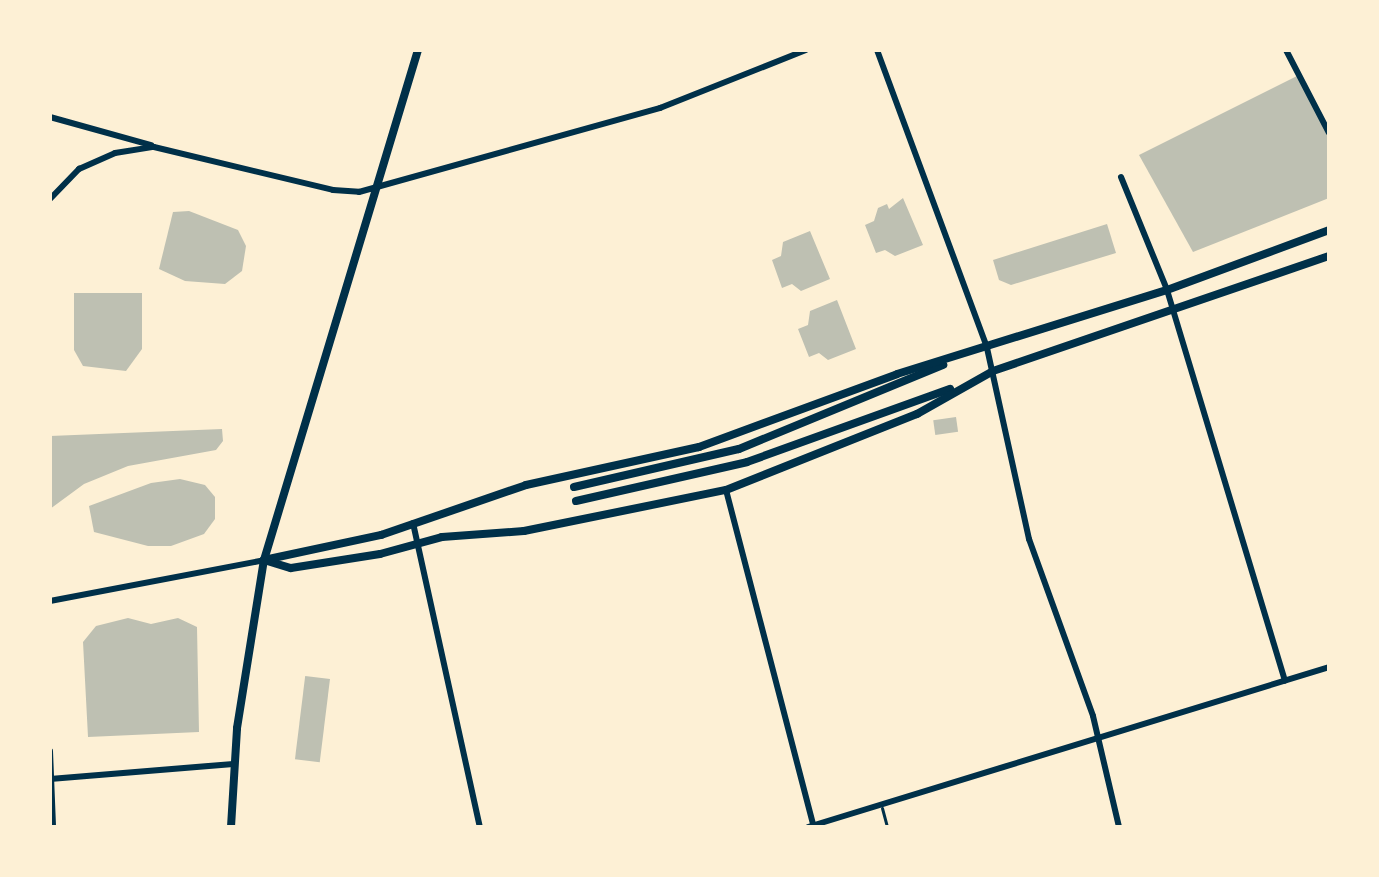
<!DOCTYPE html>
<html>
<head>
<meta charset="utf-8">
<style>
  body { margin:0 }
  #map { position:relative; width:1379px; height:877px; overflow:hidden; background:#fdf0d5; font-family:"DejaVu Sans",sans-serif }
  div>[style] { position:absolute }
  .building>* { inset:0; background:#bec0b2; transform-origin:0 0 }
  .service>* { height:3px; margin:-1.5px; padding:0 1.5px; transform-origin:1.5px; border-radius:1.5px; background:#003049 }
  .minor>* { height:6px; margin:-3px; padding:0 3px; transform-origin:3px; border-radius:3px; background:#003049 }
  .secondary>* { height:8px; margin:-4px; padding:0 4px; transform-origin:4px; border-radius:4px; background:#003049 }
  span { translate:-50% -50%; white-space:nowrap; text-align:center; line-height:1.15; -webkit-text-stroke:6px #fdf0d5; paint-order:stroke }
  .frame { position:absolute; inset:0; border:52px solid #fdf0d5; pointer-events:none }
</style>
</head>
<body>
<div id="map">
  <div class="building">
    <i style="clip-path:polygon(1299px 75px,1329px 133px,1329px 198px,1193px 252px,1139px 155px)"></i>
    <i style="clip-path:polygon(903px 198px,923px 245px,895px 256px,885px 250px,876px 253px,865px 225px,874px 221px,878px 208px,887px 204px,889px 209px)"></i>
    <i style="clip-path:polygon(189px 211px,238px 230px,246px 246px,242px 271px,225px 284px,185px 281px,159px 269px,173px 212px)"></i>
    <i style="clip-path:polygon(1107px 224px,1116px 253px,1011px 285px,999px 280px,993px 260px)"></i>
    <i style="clip-path:polygon(810px 231px,830px 279px,801px 291px,792px 284px,782px 288px,772px 260px,781px 256px,783px 242px)"></i>
    <i style="clip-path:polygon(74px 293px,142px 293px,142px 349px,126px 371px,83px 366px,74px 350px)"></i>
    <i style="clip-path:polygon(837px 300px,856px 349px,828px 360px,819px 353px,809px 357px,798px 329px,808px 325px,810px 311px)"></i>
    <i style="left:956px;top:417px;width:15px;height:23px;rotate:82deg"></i>
    <i style="clip-path:polygon(222px 429px,223px 441px,216px 450px,128px 466px,84px 484px,50px 509px,50px 436px)"></i>
    <i style="clip-path:polygon(180px 479px,205px 485px,215px 497px,215px 519px,204px 534px,171px 546px,148px 546px,94px 532px,89px 506px,151px 483px)"></i>
    <i style="clip-path:polygon(128px 618px,151px 624px,178px 618px,197px 627px,199px 732px,88px 737px,83px 642px,96px 626px)"></i>
    <i style="left:330px;top:679px;width:84px;height:25px;rotate:97deg"></i>
  </div>
  <div class="service">
    <i style="left:882px;top:808px;width:20px;rotate:75deg"></i>
  </div>
  <div class="minor">
    <i style="left:877px;top:50px;width:318px;rotate:69.7deg"></i>
    <i style="left:987px;top:348px;width:196px;rotate:77.6deg"></i>
    <i style="left:1029px;top:539px;width:188px;rotate:70.1deg"></i>
    <i style="left:1093px;top:716px;width:114px;rotate:76.8deg"></i>
    <i style="left:1286px;top:50px;width:93px;rotate:62.6deg"></i>
    <i style="left:50px;top:117px;width:105px;rotate:15.5deg"></i>
    <i style="left:1121px;top:177px;width:122px;rotate:67.8deg"></i>
    <i style="left:1167px;top:290px;width:408px;rotate:73.2deg"></i>
    <i style="left:50px;top:199px;width:42px;rotate:-46deg"></i>
    <i style="left:79px;top:169px;width:39px;rotate:-24deg"></i>
    <i style="left:115px;top:153px;width:39px;rotate:-9deg"></i>
    <i style="left:154px;top:147px;width:184px;rotate:13.5deg"></i>
    <i style="left:333px;top:190px;width:26px;rotate:4deg"></i>
    <i style="left:359px;top:192px;width:313px;rotate:-15.6deg"></i>
    <i style="left:660px;top:108px;width:157px;rotate:-21.7deg"></i>
    <i style="left:726px;top:490px;width:348px;rotate:75.4deg"></i>
    <i style="left:413px;top:523px;width:311px;rotate:77.6deg"></i>
    <i style="left:50px;top:601px;width:218px;rotate:-10.8deg"></i>
    <i style="left:50px;top:751px;width:76px;rotate:87.7deg"></i>
    <i style="left:50px;top:779px;width:184px;rotate:-4.7deg"></i>
    <i style="left:808px;top:827px;width:545px;rotate:-17.07deg"></i>
  </div>
  <div class="secondary">
    <i style="left:574px;top:487px;width:169px;rotate:-13deg"></i>
    <i style="left:739px;top:449px;width:221px;rotate:-22.4deg"></i>
    <i style="left:576px;top:501px;width:175px;rotate:-12.8deg"></i>
    <i style="left:747px;top:462px;width:216px;rotate:-19.8deg"></i>
    <i style="left:264px;top:560px;width:28px;rotate:17deg"></i>
    <i style="left:291px;top:568px;width:90px;rotate:-8.9deg"></i>
    <i style="left:380px;top:554px;width:64px;rotate:-15.3deg"></i>
    <i style="left:442px;top:537px;width:82px;rotate:-4.2deg"></i>
    <i style="left:524px;top:531px;width:206px;rotate:-11.5deg"></i>
    <i style="left:726px;top:490px;width:206px;rotate:-21.7deg"></i>
    <i style="left:917px;top:414px;width:87px;rotate:-29.5deg"></i>
    <i style="left:993px;top:371px;width:355px;rotate:-18.9deg"></i>
    <i style="left:264px;top:560px;width:120px;rotate:-12.1deg"></i>
    <i style="left:381px;top:535px;width:153px;rotate:-19deg"></i>
    <i style="left:526px;top:485px;width:177px;rotate:-12.4deg"></i>
    <i style="left:699px;top:447px;width:211px;rotate:-20.2deg"></i>
    <i style="left:897px;top:374px;width:283px;rotate:-17.3deg"></i>
    <i style="left:1167px;top:290px;width:173px;rotate:-20.3deg"></i>
    <i style="left:231px;top:827px;width:99px;rotate:-86.5deg"></i>
    <i style="left:237px;top:728px;width:170px;rotate:-80.9deg"></i>
    <i style="left:264px;top:560px;width:533px;rotate:-73.2deg"></i>
  </div>
  <div class="frame"></div>
</div>
</body>
</html>
